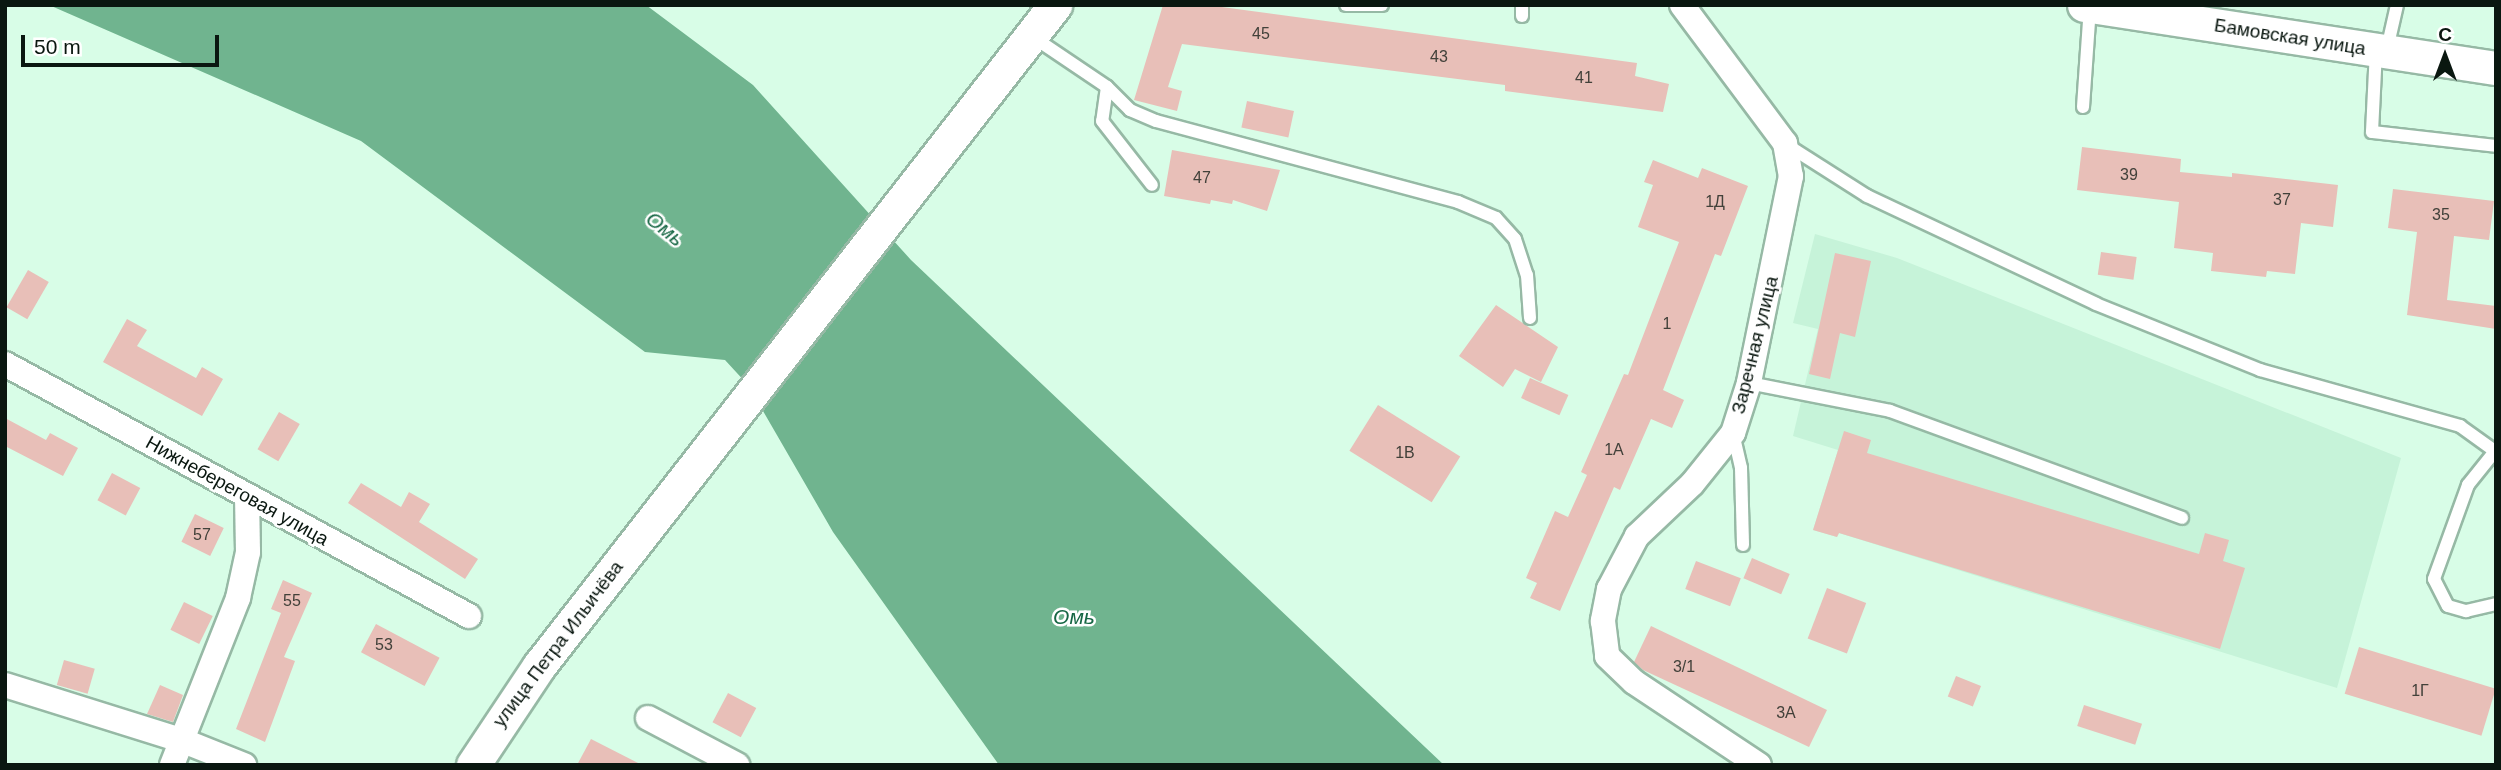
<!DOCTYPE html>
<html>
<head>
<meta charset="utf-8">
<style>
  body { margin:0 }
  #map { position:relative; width:2501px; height:770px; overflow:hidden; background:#d8fde7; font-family:Arial,sans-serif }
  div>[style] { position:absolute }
  .built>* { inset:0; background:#c6f3d9 }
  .water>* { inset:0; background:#70b48f }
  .building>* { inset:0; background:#e8bfb8; transform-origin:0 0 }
  .roads { filter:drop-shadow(2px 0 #96b9a5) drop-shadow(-2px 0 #96b9a5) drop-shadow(0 2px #96b9a5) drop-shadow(0 -2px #96b9a5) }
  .lane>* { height:12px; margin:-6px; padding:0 6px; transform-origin:6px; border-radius:6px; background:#fff }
  .street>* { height:24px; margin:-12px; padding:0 12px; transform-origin:12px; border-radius:12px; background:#fff }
  .secondary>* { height:33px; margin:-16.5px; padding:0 16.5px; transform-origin:16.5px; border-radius:16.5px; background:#fff }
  span { translate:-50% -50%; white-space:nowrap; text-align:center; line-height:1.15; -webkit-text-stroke:5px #fff; paint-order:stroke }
  .number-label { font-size:16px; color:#42413a }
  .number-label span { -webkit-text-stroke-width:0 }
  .street-label { font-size:19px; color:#0a1710 }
  .water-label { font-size:21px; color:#166744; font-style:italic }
  .frame { position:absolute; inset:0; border:7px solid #0a1710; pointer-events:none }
  .north { position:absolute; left:2410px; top:21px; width:70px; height:70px; -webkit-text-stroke:5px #fff; paint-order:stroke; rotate:0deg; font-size:19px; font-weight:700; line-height:28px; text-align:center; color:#0a1710 }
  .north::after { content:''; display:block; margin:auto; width:24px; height:32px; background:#0a1710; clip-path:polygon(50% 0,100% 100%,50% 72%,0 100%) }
  .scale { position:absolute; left:21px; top:35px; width:198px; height:32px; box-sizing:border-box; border:4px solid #0a1710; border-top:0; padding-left:9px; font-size:21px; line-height:24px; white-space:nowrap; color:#0a1710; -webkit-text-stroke:5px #fff; paint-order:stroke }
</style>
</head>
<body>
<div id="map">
  <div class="built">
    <i style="clip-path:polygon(1815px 234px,1897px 258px,2401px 458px,2337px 688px,1839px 533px,1837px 537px,1813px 530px,1838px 450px,1793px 436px,1818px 329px,1793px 323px)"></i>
  </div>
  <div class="water">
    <i style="clip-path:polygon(49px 5px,646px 5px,753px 85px,911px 260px,1444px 765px,999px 765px,833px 532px,748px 385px,725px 360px,645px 352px,361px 141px)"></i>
  </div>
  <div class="building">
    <i style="clip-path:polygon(1163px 5px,1207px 5px,1637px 63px,1635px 76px,1669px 84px,1663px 112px,1505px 91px,1505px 85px,1182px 44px,1168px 87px,1182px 91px,1177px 111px,1134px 100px)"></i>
    <i style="left:1247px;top:101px;width:48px;height:27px;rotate:12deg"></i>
    <i style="clip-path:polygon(2082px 147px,2181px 159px,2180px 172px,2232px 177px,2232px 173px,2338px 185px,2333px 227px,2301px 223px,2295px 274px,2267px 271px,2266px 277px,2211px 271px,2213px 253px,2174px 248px,2179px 202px,2077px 190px)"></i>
    <i style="clip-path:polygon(1172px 150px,1280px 170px,1267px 211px,1233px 200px,1232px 204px,1211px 200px,1210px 204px,1164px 196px)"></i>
    <i style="clip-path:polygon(1653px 160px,1698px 178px,1702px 168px,1748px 186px,1721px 256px,1715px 254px,1663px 390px,1684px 400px,1672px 428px,1651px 419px,1620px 490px,1614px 487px,1560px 611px,1530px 598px,1537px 583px,1526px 578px,1555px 511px,1568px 517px,1587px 475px,1581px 472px,1624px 374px,1628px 375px,1679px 242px,1638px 227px,1653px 185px,1644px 182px)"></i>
    <i style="clip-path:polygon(2393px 189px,2494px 201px,2489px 240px,2454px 236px,2447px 300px,2496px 306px,2496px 329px,2407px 315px,2417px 232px,2388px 228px)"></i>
    <i style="left:2101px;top:252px;width:36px;height:23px;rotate:8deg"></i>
    <i style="clip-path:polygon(1835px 253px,1871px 261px,1855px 337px,1840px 333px,1830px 379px,1809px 374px)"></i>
    <i style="left:28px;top:270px;width:24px;height:43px;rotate:30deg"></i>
    <i style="clip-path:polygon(1496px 305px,1558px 347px,1541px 382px,1515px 369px,1503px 387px,1459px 356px)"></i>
    <i style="clip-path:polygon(127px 319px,147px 330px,137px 346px,196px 378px,202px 367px,223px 379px,202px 416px,103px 362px)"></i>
    <i style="left:1530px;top:378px;width:42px;height:22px;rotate:24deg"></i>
    <i style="left:1378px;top:405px;width:97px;height:54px;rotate:32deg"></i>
    <i style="left:279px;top:412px;width:24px;height:43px;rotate:30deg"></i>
    <i style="clip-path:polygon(5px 418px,46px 440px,50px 433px,78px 448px,63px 476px,5px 446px)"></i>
    <i style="clip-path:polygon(1844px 431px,1871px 440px,1867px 453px,2199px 554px,2205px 533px,2229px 540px,2223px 561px,2245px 568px,2220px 649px,1839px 533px,1837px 537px,1813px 530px)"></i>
    <i style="left:112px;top:473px;width:32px;height:31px;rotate:28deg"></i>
    <i style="clip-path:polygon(361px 483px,401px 507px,409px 492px,430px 504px,419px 522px,478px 559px,465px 579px,348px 503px)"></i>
    <i style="left:195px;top:514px;width:32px;height:31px;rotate:26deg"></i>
    <i style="left:1752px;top:558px;width:41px;height:22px;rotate:23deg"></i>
    <i style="left:1696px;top:561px;width:48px;height:30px;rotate:21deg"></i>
    <i style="clip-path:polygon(283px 580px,312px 593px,284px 657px,295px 661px,265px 742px,236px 729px,281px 613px,271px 609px)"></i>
    <i style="left:1827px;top:588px;width:42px;height:54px;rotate:21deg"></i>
    <i style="left:184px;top:602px;width:32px;height:31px;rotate:26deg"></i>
    <i style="left:376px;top:624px;width:72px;height:32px;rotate:28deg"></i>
    <i style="clip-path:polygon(1651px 626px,1827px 710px,1809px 747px,1643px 670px,1634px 662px)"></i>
    <i style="left:2359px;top:647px;width:143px;height:49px;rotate:17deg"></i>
    <i style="left:64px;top:660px;width:32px;height:26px;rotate:16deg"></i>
    <i style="left:1956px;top:676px;width:27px;height:22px;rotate:22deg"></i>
    <i style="clip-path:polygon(160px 685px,183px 695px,173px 722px,147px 714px)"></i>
    <i style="left:728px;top:693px;width:32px;height:33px;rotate:28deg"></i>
    <i style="left:2084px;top:705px;width:61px;height:22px;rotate:18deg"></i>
    <i style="clip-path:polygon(591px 739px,642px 765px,577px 765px)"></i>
  </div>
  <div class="roads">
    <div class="lane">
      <i style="left:1346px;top:5px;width:36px"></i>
      <i style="left:1522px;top:16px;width:11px;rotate:-90deg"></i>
      <i style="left:1033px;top:37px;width:89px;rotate:34deg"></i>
      <i style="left:1107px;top:87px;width:33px;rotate:45deg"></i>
      <i style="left:1130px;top:110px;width:28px;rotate:23deg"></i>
      <i style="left:1156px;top:121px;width:313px;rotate:15deg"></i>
      <i style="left:1458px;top:202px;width:41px;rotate:22.8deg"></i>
      <i style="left:1496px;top:218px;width:28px;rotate:48deg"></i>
      <i style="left:1515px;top:239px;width:38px;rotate:72deg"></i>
      <i style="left:1527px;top:275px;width:43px;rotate:86deg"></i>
      <i style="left:2387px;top:49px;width:45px;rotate:-77.2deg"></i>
      <i style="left:2376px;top:50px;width:82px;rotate:92.8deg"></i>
      <i style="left:2372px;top:132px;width:125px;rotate:6.4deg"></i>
      <i style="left:1107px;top:87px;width:34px;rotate:98deg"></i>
      <i style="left:1102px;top:121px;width:81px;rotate:52deg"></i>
      <i style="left:2083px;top:107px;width:100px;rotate:-86deg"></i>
      <i style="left:1787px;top:145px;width:95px;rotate:32.5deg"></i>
      <i style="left:1867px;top:196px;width:253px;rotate:25.2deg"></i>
      <i style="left:2096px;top:304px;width:177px;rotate:21.9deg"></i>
      <i style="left:2260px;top:370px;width:208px;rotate:15.6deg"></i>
      <i style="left:2460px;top:426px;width:44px;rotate:35.8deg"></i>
      <i style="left:1749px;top:383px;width:144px;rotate:11.2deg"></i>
      <i style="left:1890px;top:411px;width:311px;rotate:20.1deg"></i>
      <i style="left:1733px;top:433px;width:36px;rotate:77deg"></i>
      <i style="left:1741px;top:468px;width:77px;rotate:88.5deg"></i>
      <i style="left:2496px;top:450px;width:45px;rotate:128.7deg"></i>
      <i style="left:2468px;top:485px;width:100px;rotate:109.9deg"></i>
      <i style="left:2434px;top:579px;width:30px;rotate:63deg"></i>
      <i style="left:2448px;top:606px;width:19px;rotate:16deg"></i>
      <i style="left:2466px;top:611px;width:31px;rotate:-13deg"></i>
    </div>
    <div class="street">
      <i style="left:1682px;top:5px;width:172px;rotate:53.3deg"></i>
      <i style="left:1785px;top:143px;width:34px;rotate:80deg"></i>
      <i style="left:1791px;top:176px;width:211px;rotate:101.5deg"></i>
      <i style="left:1749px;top:383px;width:52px;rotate:107.7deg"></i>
      <i style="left:1733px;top:433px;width:65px;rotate:128.8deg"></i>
      <i style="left:1692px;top:484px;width:76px;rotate:136.6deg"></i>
      <i style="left:1637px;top:536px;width:60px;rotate:117.8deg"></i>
      <i style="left:1609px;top:589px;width:33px;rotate:101deg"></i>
      <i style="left:1603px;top:621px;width:35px;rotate:83deg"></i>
      <i style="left:1607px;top:656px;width:37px;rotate:44deg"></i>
      <i style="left:1634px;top:682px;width:150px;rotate:33.6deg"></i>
      <i style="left:5px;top:364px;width:528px;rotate:28.51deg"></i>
      <i style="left:5px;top:685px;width:184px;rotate:17.4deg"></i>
      <i style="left:181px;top:740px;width:68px;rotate:21.6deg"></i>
      <i style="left:648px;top:718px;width:101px;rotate:27.8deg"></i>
      <i style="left:172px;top:765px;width:180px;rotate:-68.4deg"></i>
      <i style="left:238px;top:598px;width:47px;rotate:-77.7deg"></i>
      <i style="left:248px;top:552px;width:56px;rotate:-91deg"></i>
    </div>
    <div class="secondary">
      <i style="left:2084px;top:5px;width:417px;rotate:8.7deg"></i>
      <i style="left:473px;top:765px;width:119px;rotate:-56.3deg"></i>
      <i style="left:539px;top:666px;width:839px;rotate:-52.02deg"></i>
    </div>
  </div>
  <div class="number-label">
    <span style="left:1261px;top:34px">45</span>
    <span style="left:1439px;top:57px">43</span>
    <span style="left:1584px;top:78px">41</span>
    <span style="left:2129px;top:175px">39</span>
    <span style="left:1202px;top:178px">47</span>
    <span style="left:2282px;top:200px">37</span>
    <span style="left:1715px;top:202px">1Д</span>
    <span style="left:2441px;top:215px">35</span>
    <span style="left:1667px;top:324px">1</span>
    <span style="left:1614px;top:450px">1А</span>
    <span style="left:1405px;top:453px">1В</span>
    <span style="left:202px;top:535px">57</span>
    <span style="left:292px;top:601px">55</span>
    <span style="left:384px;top:645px">53</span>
    <span style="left:1684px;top:667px">3/1</span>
    <span style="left:2420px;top:691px">1Г</span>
    <span style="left:1786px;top:713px">3А</span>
  </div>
  <div class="street-label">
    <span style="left:2290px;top:37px;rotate:9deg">Бамовская улица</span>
    <span style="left:1755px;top:345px;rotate:-76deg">Заречная улица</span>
    <span style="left:237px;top:491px;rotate:29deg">Нижнебереговая улица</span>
    <span style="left:558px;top:644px;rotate:-53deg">улица Петра Ильичёва</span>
  </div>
  <div class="water-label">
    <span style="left:665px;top:229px;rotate:39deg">Омь</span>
    <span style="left:1074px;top:617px">Омь</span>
  </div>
  <div class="frame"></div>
  <div class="north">С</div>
  <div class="scale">50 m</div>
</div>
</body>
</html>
